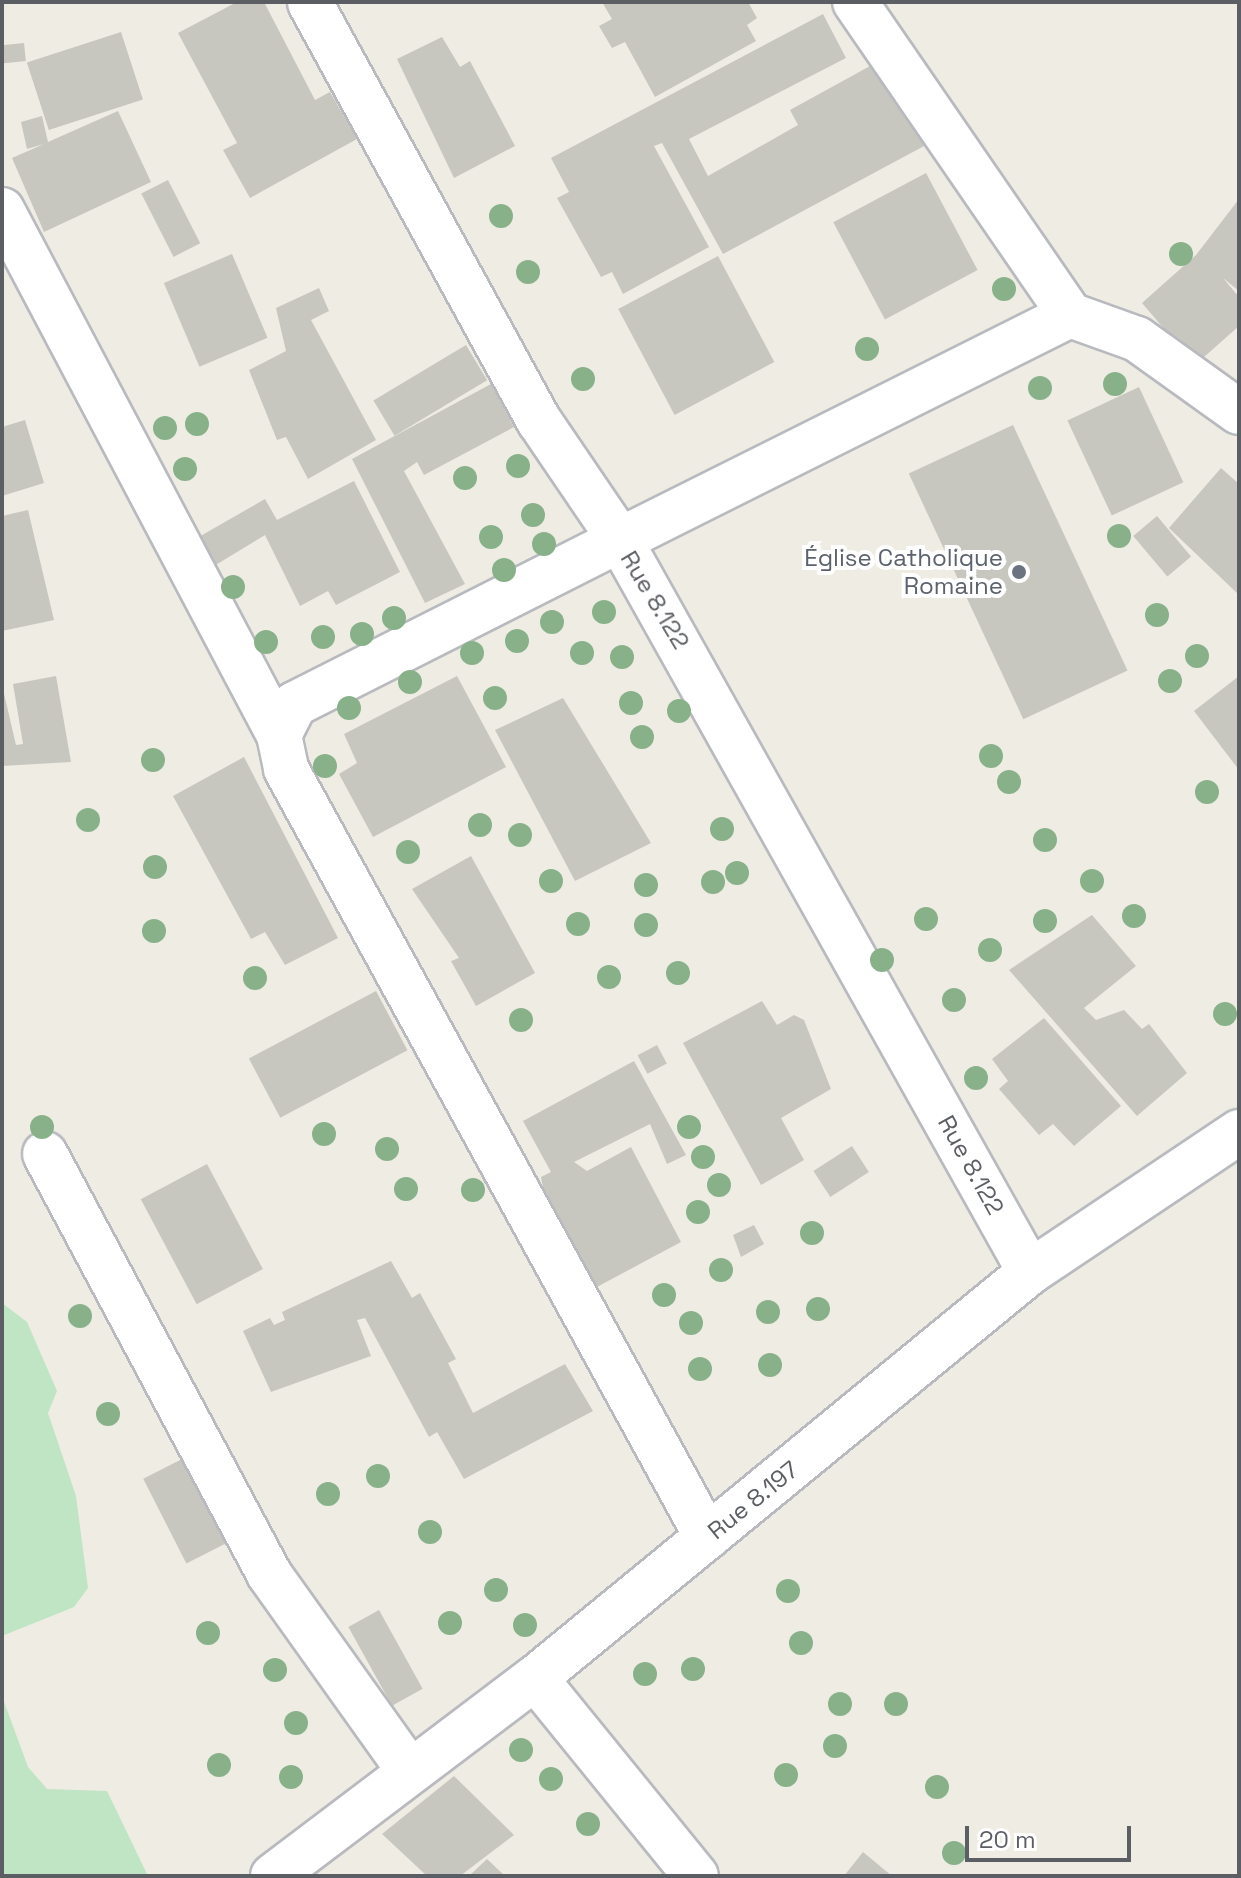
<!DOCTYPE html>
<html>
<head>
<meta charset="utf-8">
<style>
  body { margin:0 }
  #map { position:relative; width:1241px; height:1878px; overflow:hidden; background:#eeece3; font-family:"Space Grotesk",sans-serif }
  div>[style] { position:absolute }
  .green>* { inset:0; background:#bfe5c4 }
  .building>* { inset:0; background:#c8c7bf; transform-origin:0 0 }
  .roads { filter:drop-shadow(2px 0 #b8babf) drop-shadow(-2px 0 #b8babf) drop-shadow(0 2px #b8babf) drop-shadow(0 -2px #b8babf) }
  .street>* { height:44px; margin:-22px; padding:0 22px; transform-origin:22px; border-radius:22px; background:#fff }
  .trees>* { width:24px; height:24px; margin:-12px; border-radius:50%; background:#88b18a }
  .dots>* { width:22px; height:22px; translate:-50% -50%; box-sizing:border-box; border:4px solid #fff; border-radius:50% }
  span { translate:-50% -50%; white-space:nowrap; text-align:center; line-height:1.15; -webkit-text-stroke:8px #fff; paint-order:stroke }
  .worship-label { font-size:24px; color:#5b616d }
  .right { translate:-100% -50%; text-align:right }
  .street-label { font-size:24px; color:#5b5e63 }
  .frame { position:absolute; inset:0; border:4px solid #5b5e63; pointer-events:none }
  .scale { position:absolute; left:965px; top:1826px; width:166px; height:36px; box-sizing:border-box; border:4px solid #5b5e63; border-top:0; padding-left:10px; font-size:24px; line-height:28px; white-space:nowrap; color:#5b5e63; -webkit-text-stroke:6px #fff; paint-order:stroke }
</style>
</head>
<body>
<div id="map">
  <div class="green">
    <div style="clip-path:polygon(2px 1303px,27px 1322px,57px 1391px,48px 1413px,76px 1496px,88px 1588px,74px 1607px,2px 1636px)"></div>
    <div style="clip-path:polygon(2px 1696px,28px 1767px,47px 1789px,107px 1791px,148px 1876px,2px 1876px)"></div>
  </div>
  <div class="building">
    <div style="clip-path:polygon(237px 2px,264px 2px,315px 100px,330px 92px,357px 139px,250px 198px,223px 150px,237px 143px,178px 33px)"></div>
    <div style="clip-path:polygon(602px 2px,748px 2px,757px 18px,747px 25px,756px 41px,655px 97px,625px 42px,612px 48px,599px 26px,612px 19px)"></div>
    <div style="clip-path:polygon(823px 14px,846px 58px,689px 139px,708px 176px,798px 125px,790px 110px,881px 60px,926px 145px,723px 254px,662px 143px,654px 146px,709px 247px,623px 294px,612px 272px,601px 277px,557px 198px,569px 192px,551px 158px)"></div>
    <div style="left:121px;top:32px;width:71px;height:99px;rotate:72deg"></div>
    <div style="clip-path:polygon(442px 37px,460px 67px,470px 61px,515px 146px,454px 178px,397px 59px)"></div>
    <div style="left:24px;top:43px;width:18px;height:22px;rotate:84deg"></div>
    <div style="clip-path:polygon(118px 111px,151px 182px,44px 232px,12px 158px,44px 144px,27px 149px,21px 122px,42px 116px,48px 142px)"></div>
    <div style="left:926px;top:173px;width:110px;height:105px;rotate:62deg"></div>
    <div style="left:168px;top:180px;width:71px;height:30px;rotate:63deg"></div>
    <div style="clip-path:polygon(1239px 199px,1239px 291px,1223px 278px,1239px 297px,1239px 326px,1195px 365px,1142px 303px,1196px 255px)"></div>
    <div style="left:232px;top:254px;width:91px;height:74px;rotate:67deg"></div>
    <div style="left:718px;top:256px;width:120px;height:113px;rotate:62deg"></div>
    <div style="clip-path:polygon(319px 288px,329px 311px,311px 320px,376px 440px,308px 479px,286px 437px,277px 440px,249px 370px,286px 351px,276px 308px)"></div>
    <div style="left:466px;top:345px;width:41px;height:108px;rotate:59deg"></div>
    <div style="clip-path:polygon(491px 384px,514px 427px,424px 475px,417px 462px,404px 471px,465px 584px,425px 603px,352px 459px)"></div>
    <div style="left:1139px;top:387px;width:105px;height:79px;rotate:65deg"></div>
    <div style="clip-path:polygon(25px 420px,44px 483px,2px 496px,2px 427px)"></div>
    <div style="left:1013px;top:425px;width:271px;height:115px;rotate:65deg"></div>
    <div style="clip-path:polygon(1221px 468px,1239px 484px,1239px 595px,1169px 528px)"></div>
    <div style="clip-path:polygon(354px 481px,400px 572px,336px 605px,328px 591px,300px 606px,265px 535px,214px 566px,197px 538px,265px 499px,277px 520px)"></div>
    <div style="clip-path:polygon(28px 510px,54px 620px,2px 631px,2px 516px)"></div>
    <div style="left:1157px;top:516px;width:53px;height:31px;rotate:50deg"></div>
    <div style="clip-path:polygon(56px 676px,71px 762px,2px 766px,2px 685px,16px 745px,23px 744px,13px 684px)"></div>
    <div style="clip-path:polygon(457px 676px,506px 767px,373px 837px,339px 774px,357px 763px,344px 734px)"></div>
    <div style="clip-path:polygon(1239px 676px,1239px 770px,1194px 711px)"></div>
    <div style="clip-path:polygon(563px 698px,651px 843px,575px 881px,495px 730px)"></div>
    <div style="clip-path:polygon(244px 757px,338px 938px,285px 965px,265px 932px,251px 939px,173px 796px)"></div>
    <div style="clip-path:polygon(471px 856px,535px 973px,476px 1006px,451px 961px,459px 958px,412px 889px)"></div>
    <div style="clip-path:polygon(1092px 915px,1136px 966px,1084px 1008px,1096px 1020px,1124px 1010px,1142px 1029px,1149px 1024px,1187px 1073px,1137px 1116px,1009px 970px)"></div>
    <div style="left:376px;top:991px;width:67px;height:144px;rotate:62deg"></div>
    <div style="clip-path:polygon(762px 1001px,777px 1025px,794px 1015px,804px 1020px,831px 1089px,781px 1118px,804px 1160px,761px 1185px,683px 1043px)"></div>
    <div style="clip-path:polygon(1044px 1018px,1121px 1106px,1074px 1146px,1053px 1124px,1039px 1135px,999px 1089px,1008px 1081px,992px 1059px)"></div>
    <div style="left:657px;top:1045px;width:21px;height:22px;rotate:62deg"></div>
    <div style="clip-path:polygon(634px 1061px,686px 1155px,667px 1164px,650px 1124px,574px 1162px,587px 1171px,631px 1147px,681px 1242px,595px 1288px,544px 1194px,541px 1177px,551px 1172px,523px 1121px)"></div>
    <div style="left:852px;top:1146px;width:31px;height:46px;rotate:57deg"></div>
    <div style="left:207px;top:1164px;width:119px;height:75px;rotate:62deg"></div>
    <div style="clip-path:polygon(754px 1225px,764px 1244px,741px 1257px,733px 1235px)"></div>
    <div style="clip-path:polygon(391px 1261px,412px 1298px,420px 1293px,456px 1359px,448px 1363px,473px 1413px,565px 1364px,593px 1411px,464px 1479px,437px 1432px,429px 1437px,365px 1318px,357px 1320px,371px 1356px,271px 1392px,243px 1331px,270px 1318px,274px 1325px,285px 1320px,282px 1312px)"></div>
    <div style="left:186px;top:1457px;width:95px;height:48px;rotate:63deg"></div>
    <div style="left:379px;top:1610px;width:90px;height:35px;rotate:61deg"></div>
    <div style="clip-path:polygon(454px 1776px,514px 1835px,460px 1876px,427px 1876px,382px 1834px)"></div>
    <div style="clip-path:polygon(863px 1852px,892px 1876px,844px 1876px)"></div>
    <div style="clip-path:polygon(487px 1859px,505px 1876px,469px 1876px)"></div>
  </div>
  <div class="roads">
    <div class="street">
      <div style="left:855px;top:2px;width:380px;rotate:55.5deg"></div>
      <div style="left:2px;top:210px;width:594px;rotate:62.18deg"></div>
      <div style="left:279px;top:735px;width:35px;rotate:78deg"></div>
      <div style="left:286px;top:769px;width:876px;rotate:61.27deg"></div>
      <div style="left:279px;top:735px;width:35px;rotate:-63deg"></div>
      <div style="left:295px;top:704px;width:364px;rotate:-26.8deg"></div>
      <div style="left:620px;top:540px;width:144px;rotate:-124.2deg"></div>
      <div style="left:539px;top:421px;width:477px;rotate:-118.7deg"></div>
      <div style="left:45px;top:1154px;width:476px;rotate:61.9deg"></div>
      <div style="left:269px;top:1574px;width:241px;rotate:54.5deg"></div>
      <div style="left:1030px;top:1272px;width:839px;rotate:-119.25deg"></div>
      <div style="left:620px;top:540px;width:503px;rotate:-26.57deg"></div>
      <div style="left:1070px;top:315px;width:71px;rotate:19.7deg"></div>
      <div style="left:1137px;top:339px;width:125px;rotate:35.6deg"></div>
      <div style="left:535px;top:1678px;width:255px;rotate:50.9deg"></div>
      <div style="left:273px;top:1876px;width:328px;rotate:-37.1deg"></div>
      <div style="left:535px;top:1678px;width:640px;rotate:-39.36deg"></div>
      <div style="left:1030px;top:1272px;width:252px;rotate:-33.8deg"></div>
    </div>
  </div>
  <div class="trees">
    <div style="left:501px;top:216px"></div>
    <div style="left:1181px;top:254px"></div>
    <div style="left:528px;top:272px"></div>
    <div style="left:1004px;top:289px"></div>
    <div style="left:867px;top:349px"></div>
    <div style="left:583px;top:379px"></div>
    <div style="left:1115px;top:384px"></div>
    <div style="left:1040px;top:388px"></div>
    <div style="left:197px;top:424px"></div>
    <div style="left:165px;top:428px"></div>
    <div style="left:518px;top:466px"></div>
    <div style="left:185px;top:469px"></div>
    <div style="left:465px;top:478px"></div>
    <div style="left:533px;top:515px"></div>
    <div style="left:1119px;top:536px"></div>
    <div style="left:491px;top:537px"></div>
    <div style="left:544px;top:544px"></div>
    <div style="left:504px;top:570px"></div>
    <div style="left:233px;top:587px"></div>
    <div style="left:604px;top:612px"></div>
    <div style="left:1157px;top:615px"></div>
    <div style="left:394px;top:618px"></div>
    <div style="left:552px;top:622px"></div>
    <div style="left:362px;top:634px"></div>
    <div style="left:323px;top:637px"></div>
    <div style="left:517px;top:641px"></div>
    <div style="left:266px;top:642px"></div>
    <div style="left:472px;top:653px"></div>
    <div style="left:582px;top:653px"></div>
    <div style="left:1197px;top:656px"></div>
    <div style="left:622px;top:657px"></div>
    <div style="left:1170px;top:681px"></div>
    <div style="left:410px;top:682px"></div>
    <div style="left:495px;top:698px"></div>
    <div style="left:631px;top:703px"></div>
    <div style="left:349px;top:708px"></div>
    <div style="left:679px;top:711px"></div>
    <div style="left:642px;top:737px"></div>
    <div style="left:991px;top:756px"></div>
    <div style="left:153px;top:760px"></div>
    <div style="left:325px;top:766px"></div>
    <div style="left:1009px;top:782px"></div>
    <div style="left:1207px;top:792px"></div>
    <div style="left:88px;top:820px"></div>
    <div style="left:480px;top:825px"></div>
    <div style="left:722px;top:829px"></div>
    <div style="left:520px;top:835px"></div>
    <div style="left:1045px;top:840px"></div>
    <div style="left:408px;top:852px"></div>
    <div style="left:155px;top:867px"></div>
    <div style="left:737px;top:873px"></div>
    <div style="left:551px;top:881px"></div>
    <div style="left:1092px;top:881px"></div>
    <div style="left:713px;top:882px"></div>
    <div style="left:646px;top:885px"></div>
    <div style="left:1134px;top:916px"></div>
    <div style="left:926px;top:919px"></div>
    <div style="left:1045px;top:921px"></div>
    <div style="left:578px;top:924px"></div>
    <div style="left:646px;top:925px"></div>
    <div style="left:154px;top:931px"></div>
    <div style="left:990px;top:950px"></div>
    <div style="left:882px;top:960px"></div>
    <div style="left:678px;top:973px"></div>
    <div style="left:609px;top:977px"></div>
    <div style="left:255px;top:978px"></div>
    <div style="left:954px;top:1000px"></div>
    <div style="left:1225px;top:1014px"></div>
    <div style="left:521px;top:1020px"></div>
    <div style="left:976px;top:1078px"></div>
    <div style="left:42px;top:1127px"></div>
    <div style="left:689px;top:1127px"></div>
    <div style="left:324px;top:1134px"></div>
    <div style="left:387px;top:1149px"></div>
    <div style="left:703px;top:1157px"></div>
    <div style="left:719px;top:1185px"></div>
    <div style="left:406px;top:1189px"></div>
    <div style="left:473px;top:1190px"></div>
    <div style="left:698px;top:1212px"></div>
    <div style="left:812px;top:1233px"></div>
    <div style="left:721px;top:1270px"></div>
    <div style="left:664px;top:1295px"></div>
    <div style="left:818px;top:1309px"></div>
    <div style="left:768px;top:1312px"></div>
    <div style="left:80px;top:1316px"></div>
    <div style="left:691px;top:1323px"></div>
    <div style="left:770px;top:1365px"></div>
    <div style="left:700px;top:1369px"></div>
    <div style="left:108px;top:1414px"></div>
    <div style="left:378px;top:1476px"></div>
    <div style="left:328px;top:1494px"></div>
    <div style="left:430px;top:1532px"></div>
    <div style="left:496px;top:1590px"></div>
    <div style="left:788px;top:1591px"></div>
    <div style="left:450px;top:1623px"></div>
    <div style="left:525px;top:1625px"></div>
    <div style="left:208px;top:1633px"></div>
    <div style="left:801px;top:1643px"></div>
    <div style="left:693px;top:1669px"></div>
    <div style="left:275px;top:1670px"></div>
    <div style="left:645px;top:1674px"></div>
    <div style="left:840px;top:1704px"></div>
    <div style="left:896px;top:1704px"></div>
    <div style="left:296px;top:1723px"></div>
    <div style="left:835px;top:1746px"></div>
    <div style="left:521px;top:1750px"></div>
    <div style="left:219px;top:1765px"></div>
    <div style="left:786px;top:1775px"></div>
    <div style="left:291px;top:1777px"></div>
    <div style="left:551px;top:1779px"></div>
    <div style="left:937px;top:1787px"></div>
    <div style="left:588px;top:1824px"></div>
    <div style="left:954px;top:1853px"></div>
  </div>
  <div class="dots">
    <div style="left:1019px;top:572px;background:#6b7280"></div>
  </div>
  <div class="worship-label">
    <span class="right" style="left:1003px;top:572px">Église Catholique<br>Romaine</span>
  </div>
  <div class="street-label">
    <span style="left:655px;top:600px;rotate:59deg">Rue 8.122</span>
    <span style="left:971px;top:1165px;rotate:61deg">Rue 8.122</span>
    <span style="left:753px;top:1500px;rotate:-39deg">Rue 8.197</span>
  </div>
  <div class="frame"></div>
  <div class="scale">20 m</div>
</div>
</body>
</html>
